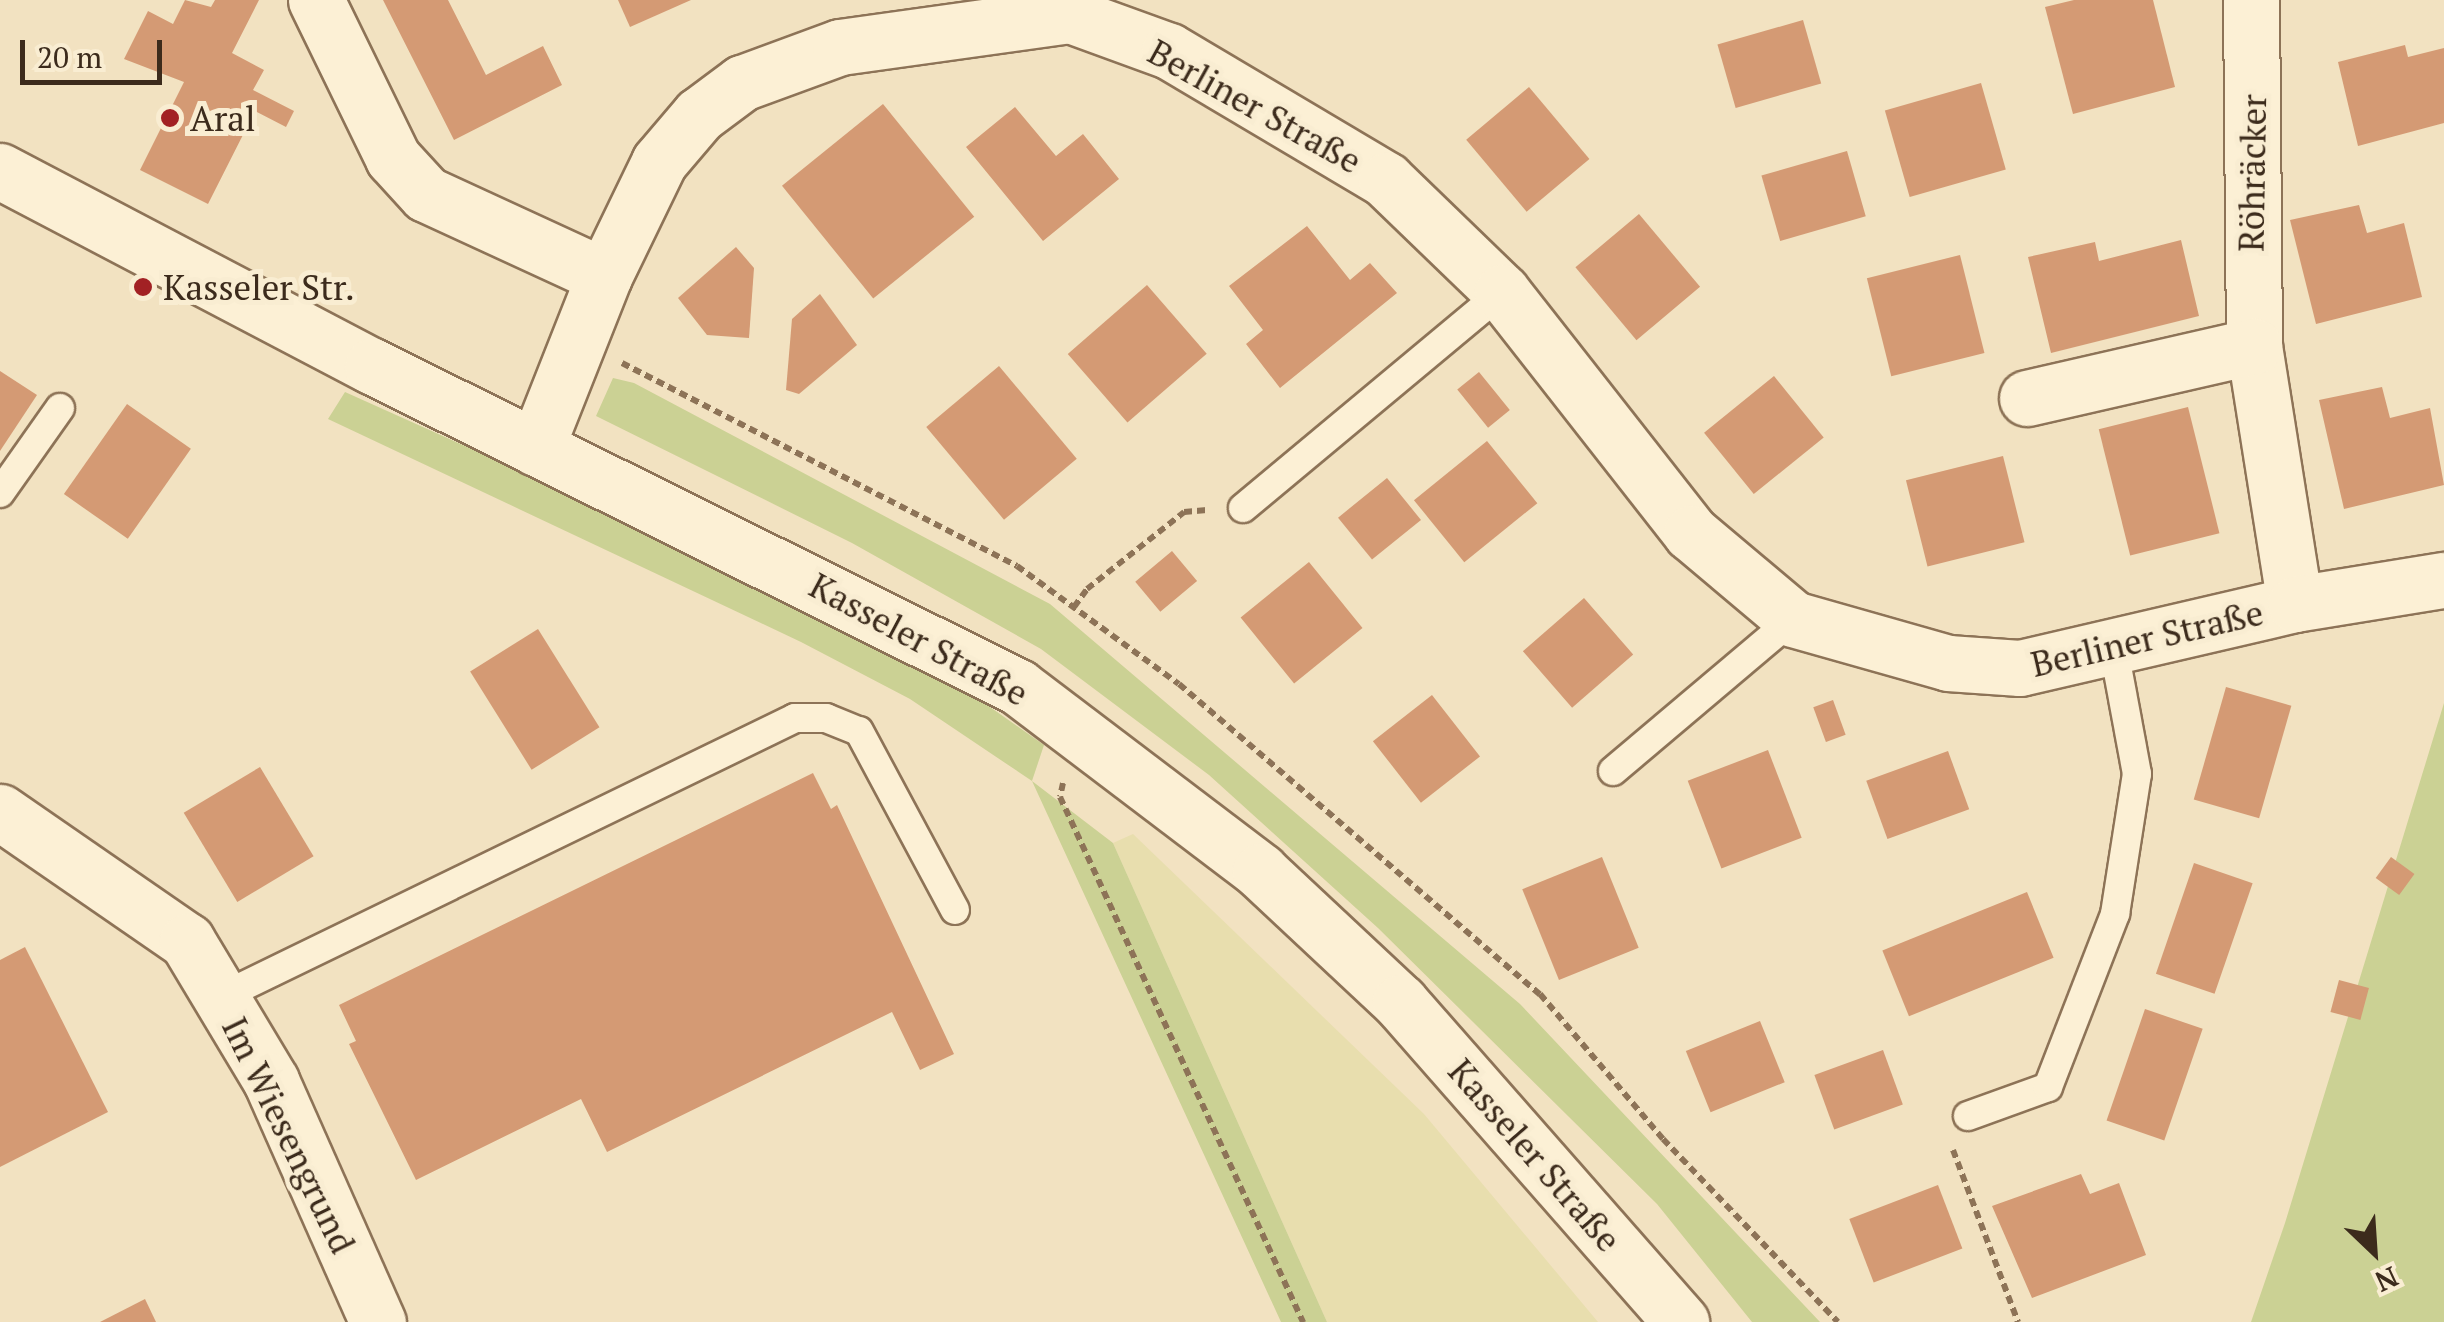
<!DOCTYPE html>
<html>
<head>
<meta charset="utf-8">
<style>
  body { margin:0 }
  #map { position:relative; width:2444px; height:1322px; overflow:hidden; background:#f2e2c1; font-family:"PT Serif",serif }
  div>[style] { position:absolute }
  .farmland>* { inset:0; background:#e8deae }
  .green>* { inset:0; background:#cbd194 }
  .building>* { inset:0; background:#d49a74; transform-origin:0 0 }
  .path>* { height:6px; margin-top:-3px; transform-origin:0; background:repeating-linear-gradient(90deg,#8d7357 0 8px,transparent 0 13px) }
  .roads { filter:drop-shadow(2px 0 #8d7357) drop-shadow(-2px 0 #8d7357) drop-shadow(0 2px #8d7357) drop-shadow(0 -2px #8d7357) }
  .lane>* { height:28px; margin:-14px; padding:0 14px; transform-origin:14px; border-radius:14px; background:#fcf0d5 }
  .street>* { height:55px; margin:-27.5px; padding:0 27.5px; transform-origin:27.5px; border-radius:27.5px; background:#fcf0d5 }
  .secondary>* { height:55px; margin:-27.5px; padding:0 27.5px; transform-origin:27.5px; border-radius:27.5px; background:#fcf0d5 }
  .dots>* { width:28px; height:28px; translate:-50% -50%; box-sizing:border-box; border:5px solid #f9edd2; border-radius:50% }
  span { translate:-50% -50%; white-space:nowrap; text-align:center; line-height:1.15; -webkit-text-stroke:10px #f9edd2; paint-order:stroke }
  .street-label { font-size:35px; color:#3c2b1c }
  .poi-label { font-size:35px; color:#3c2b1c }
  .left { translate:0 -50%; text-align:left }
  .north { position:absolute; left:2324px; top:1202px; width:100px; height:100px; -webkit-text-stroke:8px #f9edd2; paint-order:stroke; rotate:155deg; font-size:28px; font-weight:700; line-height:40px; text-align:center; color:#3c2b1c }
  .north::after { content:''; display:block; margin:auto; width:35px; height:45px; background:#3c2b1c; clip-path:polygon(50% 0,100% 100%,50% 72%,0 100%) }
  .scale { position:absolute; left:20px; top:40px; width:142px; height:45px; box-sizing:border-box; border:5px solid #3c2b1c; border-top:0; padding-left:12px; font-size:30px; line-height:35px; white-space:nowrap; color:#3c2b1c; -webkit-text-stroke:8px #f9edd2; paint-order:stroke }
</style>
</head>
<body>
<div id="map">
  <div class="farmland">
    <div style="clip-path:polygon(1133px 834px,1424px 1114px,1598px 1322px,1327px 1322px,1113px 843px)"></div>
  </div>
  <div class="green">
    <div style="clip-path:polygon(613px 378px,634px 383px,1050px 604px,1520px 1004px,1820px 1322px,1752px 1322px,1657px 1204px,1378px 928px,1209px 775px,1041px 649px,852px 543px,596px 416px)"></div>
    <div style="clip-path:polygon(345px 392px,583px 499px,963px 688px,1044px 745px,1032px 781px,1113px 843px,1327px 1322px,1281px 1322px,1032px 781px,910px 699px,801px 642px,328px 419px)"></div>
    <div style="clip-path:polygon(2444px 703px,2444px 1322px,2251px 1322px,2285px 1223px)"></div>
  </div>
  <div class="building">
    <div style="clip-path:polygon(185px 0,211px 7px,215px 0,259px 0,232px 53px,264px 70px,253px 90px,294px 111px,286px 127px,245px 106px,242px 112px,252px 117px,208px 204px,140px 170px,184px 82px,124px 59px,148px 11px,173px 24px)"></div>
    <div style="clip-path:polygon(383px 0,448px 0,486px 75px,543px 46px,562px 85px,454px 140px)"></div>
    <div style="clip-path:polygon(618px 0,691px 0,630px 27px)"></div>
    <div style="clip-path:polygon(2074px 0,2153px 0,2175px 87px,2073px 114px,2045px 7px)"></div>
    <div style="left:1803px;top:20px;width:66px;height:89px;rotate:74deg"></div>
    <div style="clip-path:polygon(2405px 45px,2408px 57px,2444px 48px,2444px 123px,2358px 146px,2338px 62px)"></div>
    <div style="left:1981px;top:83px;width:90px;height:100px;rotate:74deg"></div>
    <div style="left:1529px;top:87px;width:94px;height:82px;rotate:50deg"></div>
    <div style="left:883px;top:104px;width:145px;height:130px;rotate:51deg"></div>
    <div style="clip-path:polygon(1015px 107px,1056px 156px,1083px 134px,1119px 179px,1043px 241px,966px 147px)"></div>
    <div style="left:1847px;top:151px;width:68px;height:89px;rotate:74deg"></div>
    <div style="clip-path:polygon(2359px 205px,2367px 233px,2404px 223px,2422px 297px,2316px 324px,2290px 220px)"></div>
    <div style="left:1639px;top:214px;width:95px;height:83px;rotate:50deg"></div>
    <div style="clip-path:polygon(1307px 226px,1350px 280px,1370px 263px,1397px 293px,1280px 388px,1246px 344px,1263px 330px,1229px 286px)"></div>
    <div style="clip-path:polygon(2181px 240px,2199px 316px,2051px 353px,2028px 257px,2095px 242px,2099px 261px)"></div>
    <div style="clip-path:polygon(736px 247px,754px 268px,749px 338px,707px 335px,678px 298px)"></div>
    <div style="left:1960px;top:255px;width:101px;height:96px;rotate:76deg"></div>
    <div style="left:1147px;top:285px;width:91px;height:105px;rotate:49deg"></div>
    <div style="clip-path:polygon(820px 294px,857px 345px,799px 394px,786px 390px,792px 319px)"></div>
    <div style="left:999px;top:366px;width:121px;height:95px;rotate:50deg"></div>
    <div style="clip-path:polygon(0 371px,37px 395px,0 451px)"></div>
    <div style="left:1479px;top:372px;width:49px;height:28px;rotate:51deg"></div>
    <div style="left:1774px;top:376px;width:79px;height:90px;rotate:51deg"></div>
    <div style="clip-path:polygon(2382px 387px,2390px 418px,2430px 408px,2444px 485px,2344px 509px,2319px 400px)"></div>
    <div style="left:127px;top:404px;width:78px;height:110px;rotate:35deg"></div>
    <div style="left:2188px;top:407px;width:130px;height:92px;rotate:76deg"></div>
    <div style="left:1487px;top:441px;width:80px;height:94px;rotate:51deg"></div>
    <div style="left:2003px;top:456px;width:89px;height:100px;rotate:76deg"></div>
    <div style="left:1387px;top:478px;width:54px;height:63px;rotate:51deg"></div>
    <div style="left:1172px;top:551px;width:39px;height:48px;rotate:50deg"></div>
    <div style="left:1309px;top:562px;width:85px;height:88px;rotate:51deg"></div>
    <div style="left:1584px;top:598px;width:75px;height:81px;rotate:49deg"></div>
    <div style="left:538px;top:629px;width:116px;height:80px;rotate:58deg"></div>
    <div style="left:2226px;top:687px;width:68px;height:117px;rotate:16deg"></div>
    <div style="left:1432px;top:695px;width:78px;height:75px;rotate:52deg"></div>
    <div style="left:1833px;top:700px;width:37px;height:21px;rotate:70deg"></div>
    <div style="left:1768px;top:750px;width:94px;height:86px;rotate:69deg"></div>
    <div style="left:1948px;top:751px;width:62px;height:87px;rotate:70deg"></div>
    <div style="left:260px;top:767px;width:104px;height:89px;rotate:59deg"></div>
    <div style="clip-path:polygon(813px 773px,831px 809px,837px 805px,954px 1054px,920px 1070px,892px 1012px,607px 1152px,581px 1099px,416px 1180px,349px 1044px,356px 1041px,339px 1005px)"></div>
    <div style="left:1602px;top:857px;width:98px;height:86px;rotate:68deg"></div>
    <div style="left:2391px;top:857px;width:29px;height:26px;rotate:36deg"></div>
    <div style="left:2194px;top:863px;width:62px;height:117px;rotate:19deg"></div>
    <div style="left:2027px;top:892px;width:71px;height:156px;rotate:68deg"></div>
    <div style="clip-path:polygon(25px 947px,108px 1112px,0 1167px,0 960px)"></div>
    <div style="left:2339px;top:980px;width:31px;height:33px;rotate:15deg"></div>
    <div style="left:2145px;top:1009px;width:61px;height:118px;rotate:19deg"></div>
    <div style="left:1760px;top:1021px;width:66px;height:80px;rotate:68deg"></div>
    <div style="left:1883px;top:1050px;width:58px;height:73px;rotate:70deg"></div>
    <div style="clip-path:polygon(2081px 1174px,2090px 1194px,2119px 1183px,2146px 1255px,2032px 1298px,1992px 1206px)"></div>
    <div style="left:1938px;top:1185px;width:68px;height:95px;rotate:69deg"></div>
    <div style="clip-path:polygon(145px 1299px,156px 1322px,100px 1322px)"></div>
  </div>
  <div class="path">
    <div style="left:622px;top:363px;width:444px;rotate:27.2deg"></div>
    <div style="left:1017px;top:566px;width:200px;rotate:36.1deg"></div>
    <div style="left:1179px;top:684px;width:476px;rotate:40.7deg"></div>
    <div style="left:1540px;top:994px;width:190px;rotate:49.7deg"></div>
    <div style="left:1663px;top:1139px;width:253px;rotate:46.3deg"></div>
    <div style="left:1074px;top:607px;width:22px;rotate:-54deg"></div>
    <div style="left:1087px;top:589px;width:124px;rotate:-38.4deg"></div>
    <div style="left:1184px;top:512px;width:23px;rotate:-5deg"></div>
    <div style="left:1063px;top:783px;width:14px;rotate:102deg"></div>
    <div style="left:1060px;top:797px;width:579px;rotate:65.16deg"></div>
    <div style="left:1953px;top:1150px;width:184px;rotate:69.3deg"></div>
  </div>
  <div class="roads">
    <div class="lane">
      <div style="left:0;top:493px;width:104px;rotate:-54.8deg"></div>
      <div style="left:1243px;top:508px;width:337px;rotate:-39.8deg"></div>
      <div style="left:1613px;top:771px;width:236px;rotate:-40.2deg"></div>
      <div style="left:221px;top:997px;width:638px;rotate:-25.92deg"></div>
      <div style="left:795px;top:718px;width:31px"></div>
      <div style="left:826px;top:718px;width:35px;rotate:22deg"></div>
      <div style="left:859px;top:731px;width:203px;rotate:61.8deg"></div>
      <div style="left:1968px;top:1116px;width:85px;rotate:-19.9deg"></div>
      <div style="left:2048px;top:1087px;width:186px;rotate:-68.8deg"></div>
      <div style="left:2115px;top:914px;width:142px;rotate:-81.1deg"></div>
      <div style="left:2137px;top:774px;width:126px;rotate:-100.5deg"></div>
    </div>
    <div class="street">
      <div style="left:316px;top:0;width:176px;rotate:64deg"></div>
      <div style="left:393px;top:158px;width:49px;rotate:47.5deg"></div>
      <div style="left:426px;top:194px;width:196px;rotate:24.7deg"></div>
      <div style="left:2251px;top:0;width:346px;rotate:89.5deg"></div>
      <div style="left:2254px;top:346px;width:261px;rotate:81deg"></div>
      <div style="left:2027px;top:398px;width:233px;rotate:-12.9deg"></div>
      <div style="left:536px;top:448px;width:185px;rotate:-68.4deg"></div>
      <div style="left:604px;top:276px;width:127px;rotate:-64.2deg"></div>
      <div style="left:659px;top:162px;width:62px;rotate:-49.6deg"></div>
      <div style="left:699px;top:115px;width:54px;rotate:-36.7deg"></div>
      <div style="left:742px;top:83px;width:104px;rotate:-20.2deg"></div>
      <div style="left:840px;top:47px;width:232px;rotate:-7.9deg"></div>
      <div style="left:1070px;top:15px;width:105px;rotate:20deg"></div>
      <div style="left:1169px;top:51px;width:252px;rotate:30.7deg"></div>
      <div style="left:1386px;top:180px;width:161px;rotate:44deg"></div>
      <div style="left:1502px;top:292px;width:306px;rotate:51.9deg"></div>
      <div style="left:1691px;top:533px;width:133px;rotate:40.1deg"></div>
      <div style="left:1793px;top:619px;width:161px;rotate:15.8deg"></div>
      <div style="left:1948px;top:663px;width:72px;rotate:4deg"></div>
      <div style="left:2020px;top:668px;width:282px;rotate:-13.1deg"></div>
      <div style="left:2295px;top:604px;width:151px;rotate:-9.2deg"></div>
      <div style="left:0;top:812px;width:227px;rotate:34.6deg"></div>
      <div style="left:187px;top:941px;width:163px;rotate:59deg"></div>
      <div style="left:271px;top:1081px;width:264px;rotate:66.1deg"></div>
    </div>
    <div class="secondary">
      <div style="left:0;top:171px;width:420px;rotate:27.7deg"></div>
      <div style="left:372px;top:366px;width:721px;rotate:26.42deg"></div>
      <div style="left:1018px;top:687px;width:304px;rotate:37.2deg"></div>
      <div style="left:1260px;top:871px;width:192px;rotate:43.1deg"></div>
      <div style="left:1400px;top:1002px;width:426px;rotate:48.7deg"></div>
    </div>
  </div>
  <div class="dots">
    <div style="left:170px;top:118px;background:#a22124"></div>
    <div style="left:143px;top:287px;background:#a22124"></div>
  </div>
  <div class="street-label">
    <span style="left:1255px;top:106px;rotate:29deg">Berliner Straße</span>
    <span style="left:2252px;top:173px;rotate:-89deg">Röhräcker</span>
    <span style="left:2147px;top:638px;rotate:-13deg">Berliner Straße</span>
    <span style="left:919px;top:639px;rotate:28deg">Kasseler Straße</span>
    <span style="left:289px;top:1135px;rotate:64deg">Im Wiesengrund</span>
    <span style="left:1535px;top:1155px;rotate:49deg">Kasseler Straße</span>
  </div>
  <div class="poi-label">
    <span class="left" style="left:190px;top:118px">Aral</span>
    <span class="left" style="left:163px;top:287px">Kasseler Str.</span>
  </div>
  <div class="north">N</div>
  <div class="scale">20 m</div>
</div>
</body>
</html>
